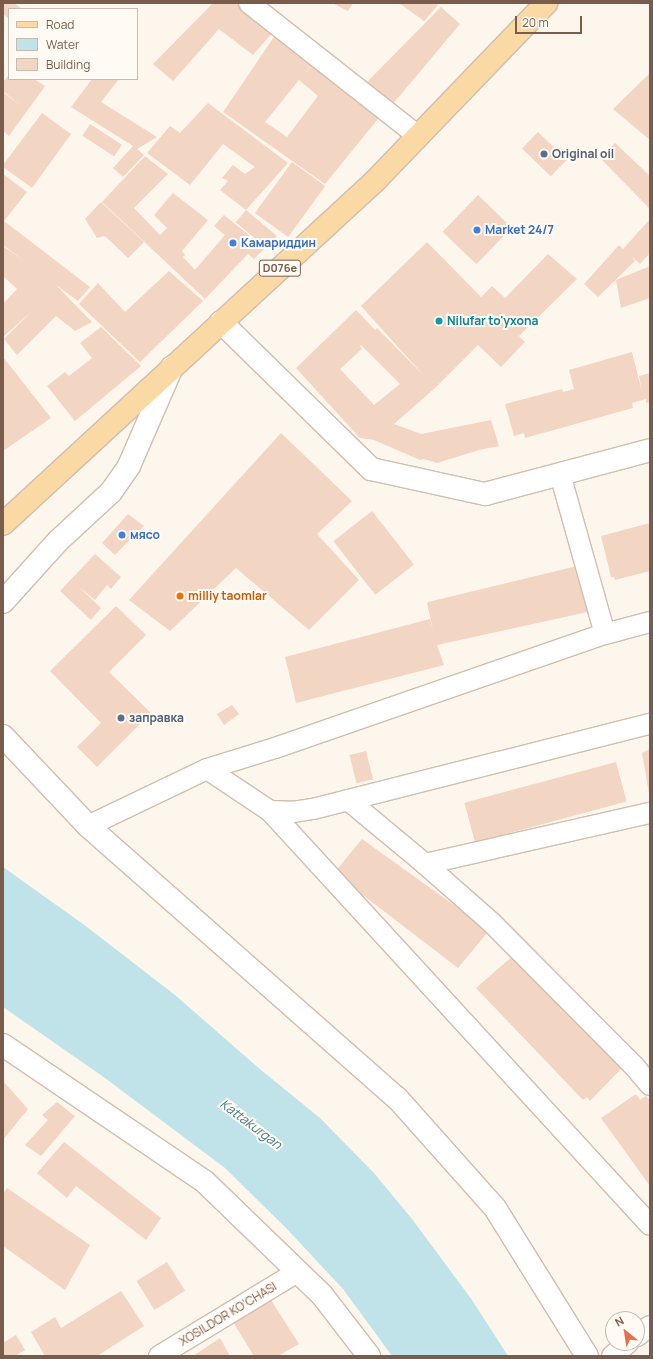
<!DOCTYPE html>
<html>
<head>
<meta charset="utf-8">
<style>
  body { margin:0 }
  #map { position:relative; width:653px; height:1359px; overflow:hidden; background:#fdf6ec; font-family:Manrope,sans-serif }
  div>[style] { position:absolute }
  .water>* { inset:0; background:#bfe3e8 }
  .building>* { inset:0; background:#f3d5c3; transform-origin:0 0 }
  .roads { filter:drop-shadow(1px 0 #d1beb0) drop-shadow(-1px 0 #d1beb0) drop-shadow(0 1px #d1beb0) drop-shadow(0 -1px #d1beb0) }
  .street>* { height:20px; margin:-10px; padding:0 10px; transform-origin:10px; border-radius:10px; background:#fff }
  .secondary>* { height:22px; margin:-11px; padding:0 11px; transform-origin:11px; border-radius:11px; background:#fff }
  .primary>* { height:22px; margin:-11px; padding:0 11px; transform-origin:11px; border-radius:11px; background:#fbd9a5 }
  .dots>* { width:11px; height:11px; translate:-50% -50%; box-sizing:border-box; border:2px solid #fffaf3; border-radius:50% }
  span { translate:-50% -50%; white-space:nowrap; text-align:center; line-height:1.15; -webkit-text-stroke:4px #fffaf3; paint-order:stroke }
  .shield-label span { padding:1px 3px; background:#fffaf3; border:1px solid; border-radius:3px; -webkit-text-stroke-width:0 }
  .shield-label { font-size:11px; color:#7a5c4d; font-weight:700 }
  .service-label { font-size:12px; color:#4e5e75; font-weight:700 }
  .left { translate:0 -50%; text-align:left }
  .shop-label { font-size:12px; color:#366cbe; font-weight:700 }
  .culture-label { font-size:12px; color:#0d838f; font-weight:700 }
  .food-label { font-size:12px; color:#c56008; font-weight:700 }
  .street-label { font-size:12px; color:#7a5c4d }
  .water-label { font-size:13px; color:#437c86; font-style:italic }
  .frame { position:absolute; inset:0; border:4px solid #7a5c4d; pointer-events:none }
  .legend { position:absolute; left:8px; top:8px; width:130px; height:72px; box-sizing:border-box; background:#fffaf3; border:1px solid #cabbb1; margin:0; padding:5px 7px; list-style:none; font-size:12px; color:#7a5c4d }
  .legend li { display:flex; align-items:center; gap:8px; height:20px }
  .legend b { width:20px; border:1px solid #cabbb1 }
  .north { position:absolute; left:605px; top:1311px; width:40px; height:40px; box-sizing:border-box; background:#fffaf3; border:1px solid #cabbb1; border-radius:50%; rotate:330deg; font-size:11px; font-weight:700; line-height:16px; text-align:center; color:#7a5c4d }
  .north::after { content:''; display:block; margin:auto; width:14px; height:18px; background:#e76f51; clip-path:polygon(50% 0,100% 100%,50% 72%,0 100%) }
  .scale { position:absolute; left:515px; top:16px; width:67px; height:18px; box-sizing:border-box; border:2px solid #7a5c4d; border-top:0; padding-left:5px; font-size:12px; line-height:14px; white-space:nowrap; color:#7a5c4d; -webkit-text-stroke:3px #fffaf3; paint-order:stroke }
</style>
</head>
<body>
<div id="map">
  <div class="water">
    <div style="clip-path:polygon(3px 867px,83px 924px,175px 995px,261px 1070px,320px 1118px,374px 1173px,412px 1219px,472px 1300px,508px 1356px,392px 1356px,343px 1289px,287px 1229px,225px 1168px,105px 1078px,3px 1007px)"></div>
  </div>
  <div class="building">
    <div style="clip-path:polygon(3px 3px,14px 3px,22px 9px,9px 9px,9px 19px,3px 14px)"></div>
    <div style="clip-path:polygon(213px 3px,239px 3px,275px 30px,253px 55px,219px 29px,173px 81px,153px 64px)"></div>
    <div style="clip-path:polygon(332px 3px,353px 3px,348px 11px)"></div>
    <div style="clip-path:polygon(399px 3px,435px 3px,438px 5px,424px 21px)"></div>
    <div style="clip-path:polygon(441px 7px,460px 24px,392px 105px,366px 83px)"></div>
    <div style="clip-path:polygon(evenodd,278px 31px,315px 60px,302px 76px,316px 60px,382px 114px,325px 184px,223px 112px,278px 31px,299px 80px,318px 96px,287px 137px,265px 122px,299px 80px)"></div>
    <div style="clip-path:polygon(650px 73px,650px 140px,613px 109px)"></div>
    <div style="clip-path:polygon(9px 75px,9px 79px,34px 79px,45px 86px,9px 136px,3px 131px,3px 92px,21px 106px,3px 91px,3px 82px)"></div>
    <div style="clip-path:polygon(92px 79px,119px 79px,101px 102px,157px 137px,137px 149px,144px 155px,123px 177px,113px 168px,133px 146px,71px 107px)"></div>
    <div style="clip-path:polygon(208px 103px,288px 163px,246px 210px,220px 190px,228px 181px,222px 178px,233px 165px,245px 174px,255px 167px,223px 144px,190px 185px,147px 153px,170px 126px,180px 133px)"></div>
    <div style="clip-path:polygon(42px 113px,71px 134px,32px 188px,3px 167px,3px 165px)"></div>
    <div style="left:90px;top:124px;width:38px;height:14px;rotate:33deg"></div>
    <div style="left:538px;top:132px;width:40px;height:23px;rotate:44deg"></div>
    <div style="clip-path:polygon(615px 143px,650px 176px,650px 209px,600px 158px)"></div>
    <div style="clip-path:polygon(145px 156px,168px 174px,134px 208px,160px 235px,167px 228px,154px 215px,173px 193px,208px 220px,182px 251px,185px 255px,183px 257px,195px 270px,225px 235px,214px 226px,224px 215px,265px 248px,254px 259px,248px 254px,205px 299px,102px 202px)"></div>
    <div style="left:292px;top:162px;width:41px;height:63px;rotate:36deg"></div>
    <div style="clip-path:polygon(3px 174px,27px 192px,4px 221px,90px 287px,78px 301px,56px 285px,92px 322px,75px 331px,56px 316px,17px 355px,4px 339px,31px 312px,3px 337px,3px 304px,17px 289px,3px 276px,3px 246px,24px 261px,3px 245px)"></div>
    <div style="left:478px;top:195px;width:47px;height:51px;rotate:44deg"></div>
    <div style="clip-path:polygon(101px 202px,144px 242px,128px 258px,105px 236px,97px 238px,85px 219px)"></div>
    <div style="left:246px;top:210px;width:40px;height:16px;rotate:40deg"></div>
    <div style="clip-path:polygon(650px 219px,650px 253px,640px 264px,631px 256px,635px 261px,598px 297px,584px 284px,619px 245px,623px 249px)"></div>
    <div style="clip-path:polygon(evenodd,427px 242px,481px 297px,492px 286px,505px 298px,548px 254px,577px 279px,519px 336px,525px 342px,501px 367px,478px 345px,435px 388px,394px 424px,421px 434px,491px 420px,499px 446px,479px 450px,437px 463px,424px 459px,420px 460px,374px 440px,360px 438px,296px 368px,356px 310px,375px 330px,377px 328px,426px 378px,361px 306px,427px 242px,361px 345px,400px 384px,374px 405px,340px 369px,362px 349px,360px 346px,361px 345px)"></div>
    <div style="clip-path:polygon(650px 266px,650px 298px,621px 308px,616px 280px)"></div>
    <div style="clip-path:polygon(169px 271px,203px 301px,140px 362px,79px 304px,98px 283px,125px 312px)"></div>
    <div style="clip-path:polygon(101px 327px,141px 366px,75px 421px,47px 386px,65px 372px,69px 376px,92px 358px,80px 343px)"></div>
    <div style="clip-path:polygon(632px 352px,642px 392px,639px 376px,650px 373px,650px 402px,646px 403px,646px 399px,632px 403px,633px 408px,525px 438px,524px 433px,514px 436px,505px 404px,562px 389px,563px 392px,574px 389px,569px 370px)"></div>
    <div style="clip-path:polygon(3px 357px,51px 418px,3px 451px)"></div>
    <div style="clip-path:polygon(281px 433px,352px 501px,317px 534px,359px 580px,309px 630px,236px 568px,170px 631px,129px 600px)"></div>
    <div style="left:372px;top:511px;width:68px;height:49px;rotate:52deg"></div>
    <div style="clip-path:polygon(128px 514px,144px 526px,115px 555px,102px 543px)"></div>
    <div style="clip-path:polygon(650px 523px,650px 571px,615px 580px,614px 577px,611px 577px,601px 536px)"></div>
    <div style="clip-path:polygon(95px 554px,121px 577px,111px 589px,107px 585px,95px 600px,78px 586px,101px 608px,91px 620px,60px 591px)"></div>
    <div style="clip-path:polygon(577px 566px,592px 611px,437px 645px,444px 665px,296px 703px,285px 657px,430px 619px,433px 630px,427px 603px,428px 602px)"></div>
    <div style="clip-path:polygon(116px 606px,146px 635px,109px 672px,151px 713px,97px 767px,77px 747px,101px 723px,50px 671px)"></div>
    <div style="clip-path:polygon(232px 705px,239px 714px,224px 725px,217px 714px)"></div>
    <div style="clip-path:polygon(650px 749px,650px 793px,649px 793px,642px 753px)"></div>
    <div style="left:366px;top:751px;width:29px;height:17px;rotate:76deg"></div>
    <div style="left:616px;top:762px;width:41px;height:157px;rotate:75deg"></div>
    <div style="clip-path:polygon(362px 839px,486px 928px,484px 930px,487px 933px,458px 968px,334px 873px)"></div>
    <div style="clip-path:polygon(515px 954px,622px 1068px,590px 1101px,587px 1097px,583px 1100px,476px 988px)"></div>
    <div style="clip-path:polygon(3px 1081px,28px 1109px,3px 1140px)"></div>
    <div style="clip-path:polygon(636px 1094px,640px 1100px,646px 1096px,650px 1101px,650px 1186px,601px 1118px)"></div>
    <div style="clip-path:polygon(57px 1102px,75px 1116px,41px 1156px,25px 1145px,48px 1120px,42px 1115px)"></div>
    <div style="clip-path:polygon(64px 1142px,161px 1218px,146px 1240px,76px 1186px,67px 1198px,37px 1173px)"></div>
    <div style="clip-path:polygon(7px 1188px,90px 1245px,65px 1290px,3px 1246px,3px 1194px)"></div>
    <div style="left:167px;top:1262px;width:34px;height:36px;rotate:58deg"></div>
    <div style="clip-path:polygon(121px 1291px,144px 1326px,97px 1356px,45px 1356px,31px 1332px,55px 1317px,61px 1328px)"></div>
    <div style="clip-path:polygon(271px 1300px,299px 1344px,278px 1356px,254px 1356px,233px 1322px)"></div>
    <div style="clip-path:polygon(16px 1335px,25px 1350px,15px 1356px,3px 1356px,3px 1343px)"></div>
    <div style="clip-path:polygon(220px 1338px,230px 1356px,193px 1356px)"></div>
  </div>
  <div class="roads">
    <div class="street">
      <div style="left:249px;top:3px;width:215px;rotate:38.2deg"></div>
      <div style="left:560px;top:474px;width:166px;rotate:74.3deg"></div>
      <div style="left:207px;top:769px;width:76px;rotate:33.7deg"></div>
      <div style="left:270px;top:811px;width:23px;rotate:2deg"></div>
      <div style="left:293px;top:812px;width:20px;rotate:-9deg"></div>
      <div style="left:313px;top:809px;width:348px;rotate:-14.2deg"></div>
      <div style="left:348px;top:800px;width:100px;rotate:39.7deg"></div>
      <div style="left:425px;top:864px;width:89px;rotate:41.4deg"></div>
      <div style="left:492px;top:923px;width:202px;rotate:45.2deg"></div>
      <div style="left:634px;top:1066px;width:25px;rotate:50deg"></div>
      <div style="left:270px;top:811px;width:562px;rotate:47.45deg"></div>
      <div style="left:88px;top:826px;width:132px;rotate:-25.6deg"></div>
      <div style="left:207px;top:769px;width:71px;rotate:-17.2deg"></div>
      <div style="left:275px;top:748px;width:349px;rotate:-19.1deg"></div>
      <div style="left:605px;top:634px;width:47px;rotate:-14.9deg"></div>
      <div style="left:425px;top:864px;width:231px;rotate:-12.8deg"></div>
      <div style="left:637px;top:1336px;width:16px;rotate:-38deg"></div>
      <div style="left:159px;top:1356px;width:162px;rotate:-31.3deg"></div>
      <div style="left:612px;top:1356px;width:21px;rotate:-39deg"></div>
    </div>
    <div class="secondary">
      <div style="left:221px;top:322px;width:210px;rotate:44.4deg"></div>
      <div style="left:371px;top:469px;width:117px;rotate:12.4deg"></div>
      <div style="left:485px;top:494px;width:171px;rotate:-14.9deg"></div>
      <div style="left:3px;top:602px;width:82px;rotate:-48deg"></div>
      <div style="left:58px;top:541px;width:72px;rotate:-42.8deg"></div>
      <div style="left:111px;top:492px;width:32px;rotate:-55deg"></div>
      <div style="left:129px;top:466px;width:108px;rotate:-66.5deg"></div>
      <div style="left:3px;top:736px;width:124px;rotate:46.6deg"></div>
      <div style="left:88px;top:826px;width:412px;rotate:41.4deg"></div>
      <div style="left:397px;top:1098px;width:147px;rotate:48.3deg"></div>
      <div style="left:495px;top:1208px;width:174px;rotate:58.1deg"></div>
      <div style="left:3px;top:1045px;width:244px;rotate:34.1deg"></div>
      <div style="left:205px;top:1182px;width:163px;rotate:44deg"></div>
      <div style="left:322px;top:1295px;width:77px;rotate:52.4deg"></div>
    </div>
    <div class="primary">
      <div style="left:3px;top:524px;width:506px;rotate:-42.68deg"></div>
      <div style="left:375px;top:181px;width:247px;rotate:-46.1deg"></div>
    </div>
  </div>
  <div class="dots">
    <div style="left:544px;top:154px;background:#5c6f8a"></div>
    <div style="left:477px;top:230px;background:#3f7fe0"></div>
    <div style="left:233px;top:243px;background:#3f7fe0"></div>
    <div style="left:439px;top:321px;background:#0f9aa8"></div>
    <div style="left:122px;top:535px;background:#3f7fe0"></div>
    <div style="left:180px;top:596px;background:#e8710a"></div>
    <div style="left:121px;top:718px;background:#5c6f8a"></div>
  </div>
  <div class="shield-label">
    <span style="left:280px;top:268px">D076e</span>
  </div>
  <div class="service-label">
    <span class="left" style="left:552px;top:154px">Original oil</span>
    <span class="left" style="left:129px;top:718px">заправка</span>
  </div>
  <div class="shop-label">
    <span class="left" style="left:485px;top:230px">Market 24/7</span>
    <span class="left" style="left:241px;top:243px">Камариддин</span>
    <span class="left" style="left:130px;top:535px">мясо</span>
  </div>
  <div class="culture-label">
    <span class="left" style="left:447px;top:321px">Nilufar to'yxona</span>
  </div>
  <div class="food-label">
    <span class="left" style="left:188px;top:596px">milliy taomlar</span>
  </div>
  <div class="street-label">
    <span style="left:228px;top:1314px;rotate:-31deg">XOSILDOR KO’CHASI</span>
  </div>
  <div class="water-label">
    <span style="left:251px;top:1124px;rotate:37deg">Kattakurgan</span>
  </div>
  <div class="frame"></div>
  <ul class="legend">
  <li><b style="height:5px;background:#fbd9a5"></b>Road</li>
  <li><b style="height:11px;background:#bfe3e8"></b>Water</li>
  <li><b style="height:11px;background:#f3d5c3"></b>Building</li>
  </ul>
  <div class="north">N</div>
  <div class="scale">20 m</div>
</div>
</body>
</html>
